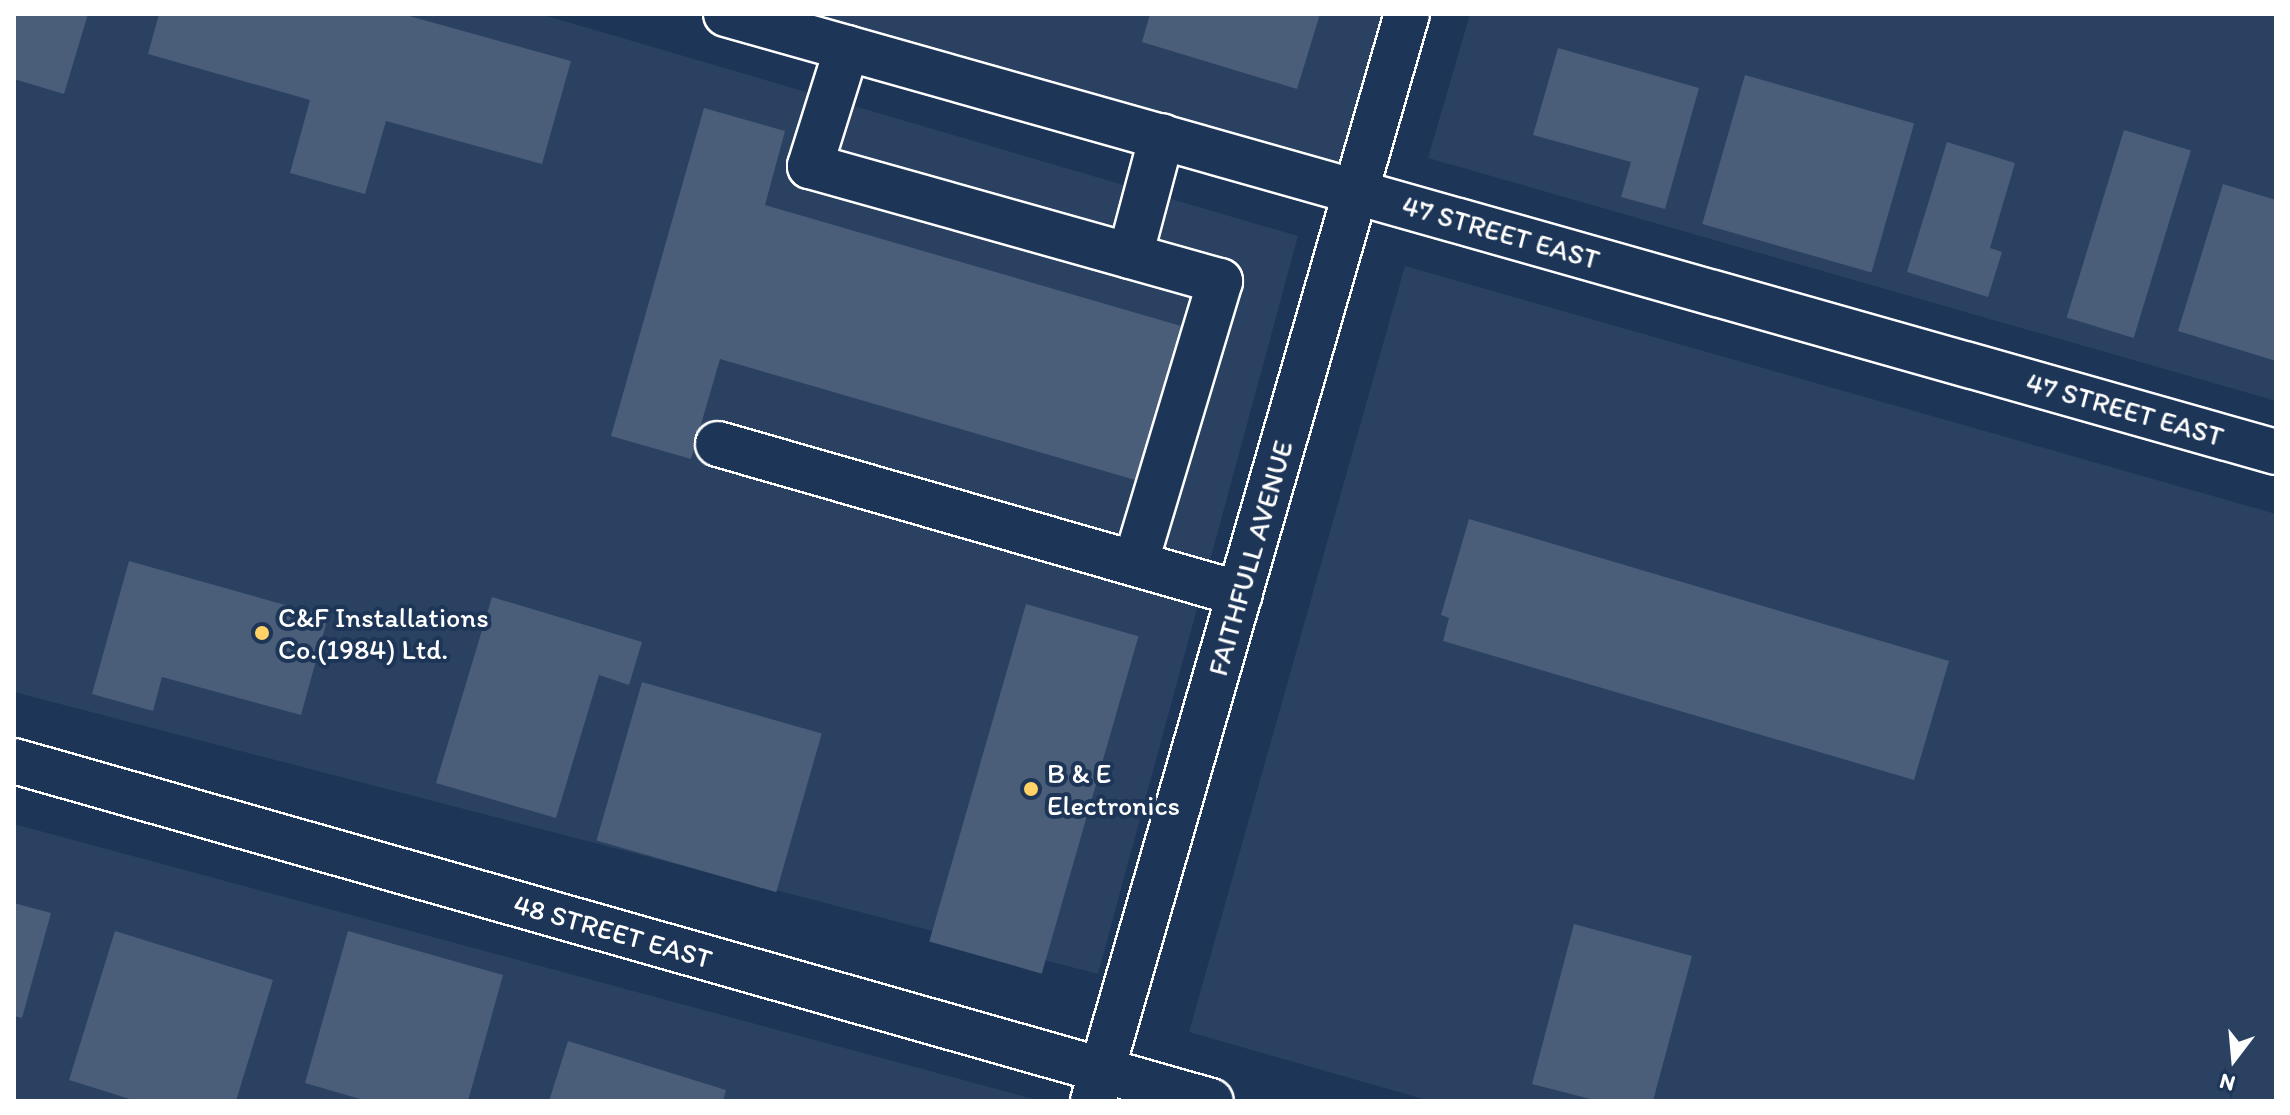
<!DOCTYPE html>
<html>
<head>
<meta charset="utf-8">
<style>
  body { margin:0 }
  #map { position:relative; width:2290px; height:1115px; overflow:hidden; background:#1d3557; font-family:Itim,sans-serif }
  div>[style] { position:absolute }
  .built>* { inset:0; background:#2a4161 }
  .building>* { inset:0; background:#4a5d79; transform-origin:0 0 }
  .roads { filter:drop-shadow(2px 0 #fff) drop-shadow(-2px 0 #fff) drop-shadow(0 2px #fff) drop-shadow(0 -2px #fff) }
  .minor>* { height:44px; margin:-22px; padding:0 22px; transform-origin:22px; border-radius:22px; background:#1d3557 }
  .dots>* { width:22px; height:22px; translate:-50% -50%; box-sizing:border-box; border:4px solid #1d3557; border-radius:50% }
  span { translate:-50% -50%; white-space:nowrap; text-align:center; line-height:1.15; -webkit-text-stroke:8px #1d3557; paint-order:stroke }
  .street-label { font-size:28px; color:#fff }
  .poi-label { font-size:28px; color:#fff }
  .left { translate:0 -50%; text-align:left }
  .frame { position:absolute; inset:0; border:16px solid #fff; pointer-events:none }
  .north { position:absolute; left:2194px; top:1019px; width:80px; height:80px; -webkit-text-stroke:6px #1d3557; paint-order:stroke; rotate:196deg; font-size:22px; font-weight:700; line-height:32px; text-align:center; color:#fff }
  .north::after { content:''; display:block; margin:auto; width:28px; height:36px; background:#fff; clip-path:polygon(50% 0,100% 100%,50% 72%,0 100%) }
</style>
</head>
<body>
<div id="map">
  <div class="built">
    <div style="clip-path:polygon(14px 14px,540px 14px,1298px 236px,1098px 974px,14px 692px)"></div>
    <div style="clip-path:polygon(726px 14px,1407px 14px,1356px 190px)"></div>
    <div style="clip-path:polygon(1470px 14px,2276px 14px,2276px 401px,1428px 158px)"></div>
    <div style="clip-path:polygon(1405px 266px,2276px 514px,2276px 1101px,1430px 1101px,1189px 1032px)"></div>
    <div style="clip-path:polygon(14px 824px,1041px 1101px,14px 1101px)"></div>
  </div>
  <div class="building">
    <div style="clip-path:polygon(14px 14px,88px 14px,64px 94px,14px 79px)"></div>
    <div style="clip-path:polygon(159px 14px,402px 14px,571px 61px,542px 164px,386px 121px,365px 194px,290px 173px,310px 100px,148px 54px)"></div>
    <div style="clip-path:polygon(1150px 14px,1320px 14px,1297px 89px,1142px 42px)"></div>
    <div style="clip-path:polygon(1558px 48px,1699px 88px,1665px 209px,1621px 197px,1631px 162px,1533px 135px)"></div>
    <div style="left:1745px;top:75px;width:176px;height:155px;rotate:16deg"></div>
    <div style="clip-path:polygon(704px 108px,785px 131px,765px 205px,1188px 328px,1142px 482px,720px 359px,691px 459px,611px 436px)"></div>
    <div style="left:2124px;top:130px;width:70px;height:196px;rotate:17deg"></div>
    <div style="clip-path:polygon(1947px 142px,2015px 163px,1990px 248px,2002px 252px,1988px 297px,1907px 272px)"></div>
    <div style="clip-path:polygon(2223px 184px,2276px 200px,2276px 361px,2178px 331px)"></div>
    <div style="clip-path:polygon(1469px 519px,1949px 661px,1914px 780px,1443px 641px,1449px 618px,1441px 615px)"></div>
    <div style="clip-path:polygon(129px 561px,328px 617px,301px 715px,162px 677px,153px 711px,92px 694px)"></div>
    <div style="clip-path:polygon(492px 597px,642px 642px,629px 685px,599px 675px,556px 818px,436px 783px)"></div>
    <div style="left:1026px;top:604px;width:117px;height:351px;rotate:16deg"></div>
    <div style="left:642px;top:682px;width:187px;height:165px;rotate:16deg"></div>
    <div style="clip-path:polygon(14px 903px,51px 913px,22px 1018px,14px 1016px)"></div>
    <div style="clip-path:polygon(1574px 924px,1692px 956px,1653px 1101px,1598px 1101px,1532px 1084px)"></div>
    <div style="clip-path:polygon(115px 931px,273px 980px,236px 1101px,136px 1101px,69px 1080px)"></div>
    <div style="clip-path:polygon(348px 931px,503px 975px,468px 1101px,367px 1101px,305px 1083px)"></div>
    <div style="clip-path:polygon(568px 1041px,726px 1090px,723px 1101px,549px 1101px)"></div>
  </div>
  <div class="roads">
    <div class="minor">
      <div style="left:726px;top:14px;width:1611px;rotate:15.78deg"></div>
      <div style="left:847px;top:48px;width:124px;rotate:107.4deg"></div>
      <div style="left:810px;top:166px;width:426px;rotate:15.7deg"></div>
      <div style="left:1220px;top:281px;width:295px;rotate:106.7deg"></div>
      <div style="left:1130px;top:256px;width:124px;rotate:-75.1deg"></div>
      <div style="left:718px;top:444px;width:543px;rotate:16.03deg"></div>
      <div style="left:14px;top:761px;width:1244px;rotate:15.86deg"></div>
      <div style="left:1093px;top:1101px;width:1131px;rotate:-73.89deg"></div>
    </div>
  </div>
  <div class="dots">
    <div style="left:262px;top:633px;background:#ffd166"></div>
    <div style="left:1031px;top:789px;background:#ffd166"></div>
  </div>
  <div class="street-label">
    <span style="left:1501px;top:232px;rotate:16deg">47 STREET EAST</span>
    <span style="left:2125px;top:409px;rotate:16deg">47 STREET EAST</span>
    <span style="left:1250px;top:558px;rotate:-74deg">FAITHFULL AVENUE</span>
    <span style="left:613px;top:931px;rotate:16deg">48 STREET EAST</span>
  </div>
  <div class="poi-label">
    <span class="left" style="left:278px;top:633px">C&amp;F Installations<br>Co.(1984) Ltd.</span>
    <span class="left" style="left:1047px;top:789px">B &amp; E<br>Electronics</span>
  </div>
  <div class="frame"></div>
  <div class="north">N</div>
</div>
</body>
</html>
